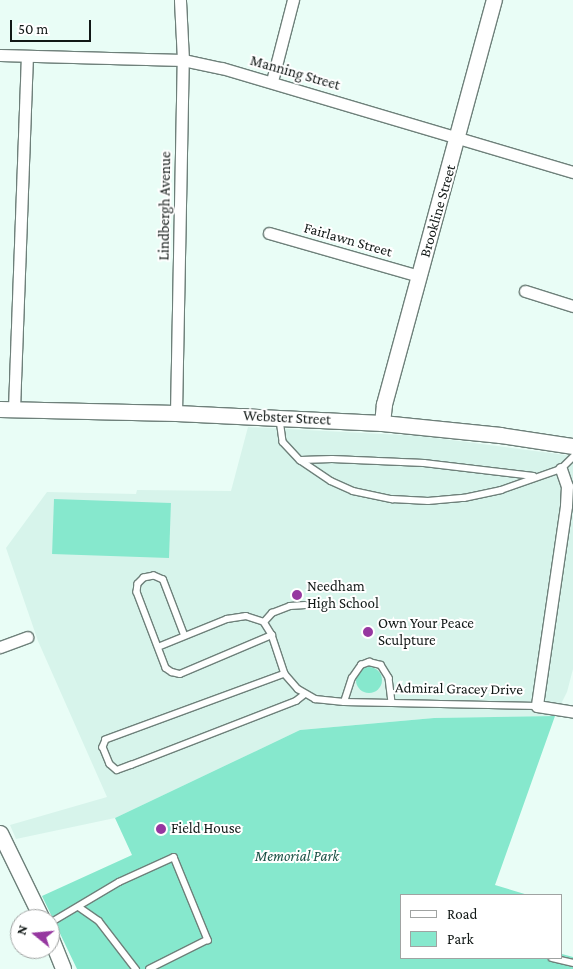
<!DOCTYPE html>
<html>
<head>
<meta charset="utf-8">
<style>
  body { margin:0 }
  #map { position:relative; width:573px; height:969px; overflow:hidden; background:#e9fdf6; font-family:"Crimson Pro",serif }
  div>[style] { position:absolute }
  .built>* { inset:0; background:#d7f4eb }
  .green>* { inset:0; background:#86e8cd; transform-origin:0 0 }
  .round { border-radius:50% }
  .roads { filter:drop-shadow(1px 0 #6e807a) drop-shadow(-1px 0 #6e807a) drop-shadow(0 1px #6e807a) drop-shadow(0 -1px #6e807a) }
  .service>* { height:5.5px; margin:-2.75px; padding:0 2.75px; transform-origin:2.75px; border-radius:2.75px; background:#fff }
  .minor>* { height:11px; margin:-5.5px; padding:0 5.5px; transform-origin:5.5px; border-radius:5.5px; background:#fff }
  .tertiary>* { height:15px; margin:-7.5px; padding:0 7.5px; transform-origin:7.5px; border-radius:7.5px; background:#fff }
  .dots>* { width:14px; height:14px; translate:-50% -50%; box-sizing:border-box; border:2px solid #fff; border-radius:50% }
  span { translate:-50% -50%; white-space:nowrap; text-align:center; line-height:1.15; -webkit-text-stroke:4px #fff; paint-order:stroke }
  .street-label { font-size:15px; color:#111816 }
  .poi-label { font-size:15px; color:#111816 }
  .left { translate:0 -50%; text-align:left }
  .park-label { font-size:15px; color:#185043; font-style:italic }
  .legend { position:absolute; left:400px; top:894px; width:162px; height:65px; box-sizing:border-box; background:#fff; border:1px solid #a0a3a2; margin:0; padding:6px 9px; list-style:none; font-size:15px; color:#111816 }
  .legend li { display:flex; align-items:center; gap:10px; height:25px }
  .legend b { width:25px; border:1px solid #a0a3a2 }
  .north { position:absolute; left:10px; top:909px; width:50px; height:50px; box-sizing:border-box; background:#fff; border:1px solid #a0a3a2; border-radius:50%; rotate:287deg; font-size:14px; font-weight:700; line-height:20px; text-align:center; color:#111816 }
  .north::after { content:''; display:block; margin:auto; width:18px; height:22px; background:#9637a0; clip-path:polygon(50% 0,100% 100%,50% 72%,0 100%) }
  .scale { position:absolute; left:10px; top:20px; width:81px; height:22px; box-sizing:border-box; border:2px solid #111816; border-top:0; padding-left:6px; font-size:15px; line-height:18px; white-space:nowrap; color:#111816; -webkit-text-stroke:4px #fff; paint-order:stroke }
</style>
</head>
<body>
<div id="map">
  <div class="built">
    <div style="clip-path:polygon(248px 427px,421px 436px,573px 456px,573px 669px,567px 692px,555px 716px,434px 718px,300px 730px,115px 818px,16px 839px,10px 825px,107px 797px,38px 641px,6px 548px,47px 492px,136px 494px,137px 490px,231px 491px)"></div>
  </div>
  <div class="green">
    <div style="left:54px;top:499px;width:117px;height:55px;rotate:2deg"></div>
    <div class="round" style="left:356px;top:667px;width:26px;height:26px"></div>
    <div style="clip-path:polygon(555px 716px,495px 885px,528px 895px,402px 895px,402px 958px,562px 958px,562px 954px,573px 957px,573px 969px,77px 969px,42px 896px,132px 855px,115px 818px,300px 730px,434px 718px)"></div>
  </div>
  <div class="roads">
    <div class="service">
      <div style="left:280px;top:420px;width:22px;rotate:82deg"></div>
      <div style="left:283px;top:442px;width:25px;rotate:47deg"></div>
      <div style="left:300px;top:460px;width:37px;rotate:34deg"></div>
      <div style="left:331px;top:481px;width:24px;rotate:24deg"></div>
      <div style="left:353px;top:491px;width:40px;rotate:12deg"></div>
      <div style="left:392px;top:499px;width:36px;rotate:3deg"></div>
      <div style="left:428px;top:501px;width:36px;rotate:-5deg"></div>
      <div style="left:464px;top:498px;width:38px;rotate:-12deg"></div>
      <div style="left:501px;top:490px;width:64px;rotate:-19.3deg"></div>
      <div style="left:561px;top:469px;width:17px;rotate:-45deg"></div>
      <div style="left:301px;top:460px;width:31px;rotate:-2deg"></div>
      <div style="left:332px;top:459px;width:92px;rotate:2.5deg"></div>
      <div style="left:424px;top:463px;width:110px;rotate:6.8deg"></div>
      <div style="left:264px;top:622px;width:12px;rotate:-48deg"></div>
      <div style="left:272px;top:613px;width:19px;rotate:-21deg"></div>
      <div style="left:290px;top:606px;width:15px;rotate:-4deg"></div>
      <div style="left:184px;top:635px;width:59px;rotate:-110.9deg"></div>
      <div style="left:163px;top:580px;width:10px;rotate:-156deg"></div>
      <div style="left:154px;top:576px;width:10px;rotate:169deg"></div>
      <div style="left:144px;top:578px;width:8px;rotate:135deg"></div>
      <div style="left:138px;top:584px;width:8px;rotate:97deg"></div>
      <div style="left:137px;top:592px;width:81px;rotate:69.1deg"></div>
      <div style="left:166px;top:668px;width:7px;rotate:34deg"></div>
      <div style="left:172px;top:672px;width:8px;rotate:14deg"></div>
      <div style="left:180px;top:674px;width:100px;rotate:-23deg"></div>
      <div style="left:158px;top:647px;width:74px;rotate:-22.1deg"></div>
      <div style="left:227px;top:619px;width:19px;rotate:-9deg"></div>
      <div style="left:246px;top:616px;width:19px;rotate:18deg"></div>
      <div style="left:264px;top:622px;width:15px;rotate:58deg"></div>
      <div style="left:272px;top:635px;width:41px;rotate:71.6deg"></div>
      <div style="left:285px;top:674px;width:20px;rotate:49deg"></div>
      <div style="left:298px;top:689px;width:20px;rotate:30deg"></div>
      <div style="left:315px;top:699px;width:29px;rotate:6deg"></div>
      <div style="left:344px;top:702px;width:193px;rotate:1.2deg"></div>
      <div style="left:285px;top:674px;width:191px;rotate:159.8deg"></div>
      <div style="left:106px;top:740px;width:8px;rotate:113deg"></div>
      <div style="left:103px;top:747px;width:18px;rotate:68deg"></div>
      <div style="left:110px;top:764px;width:9px;rotate:41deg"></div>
      <div style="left:117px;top:770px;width:15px;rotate:-20deg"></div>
      <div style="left:131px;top:765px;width:177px;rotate:-21.2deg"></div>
      <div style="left:296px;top:701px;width:11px;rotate:-38deg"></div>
      <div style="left:344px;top:702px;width:25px;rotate:-72deg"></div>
      <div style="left:352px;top:678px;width:16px;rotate:-55deg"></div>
      <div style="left:361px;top:665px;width:9px;rotate:-21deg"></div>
      <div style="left:369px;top:662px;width:12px;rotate:14deg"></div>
      <div style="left:381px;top:665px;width:15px;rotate:58deg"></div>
      <div style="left:389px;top:678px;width:25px;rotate:83deg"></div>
      <div style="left:79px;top:907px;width:24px;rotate:35deg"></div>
      <div style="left:99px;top:921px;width:61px;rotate:52.4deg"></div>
      <div style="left:50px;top:923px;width:80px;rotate:-30.7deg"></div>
      <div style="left:119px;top:882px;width:60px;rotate:-24.4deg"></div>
      <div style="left:174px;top:857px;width:90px;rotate:67.7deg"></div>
      <div style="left:208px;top:940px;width:65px;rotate:153.4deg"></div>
      <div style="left:552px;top:958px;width:22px;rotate:13deg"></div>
    </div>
    <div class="minor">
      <div style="left:0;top:55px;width:183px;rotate:1.6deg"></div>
      <div style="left:183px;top:60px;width:40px;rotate:12deg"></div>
      <div style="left:222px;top:68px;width:366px;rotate:16.5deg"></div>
      <div style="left:272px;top:81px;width:84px;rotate:-75.5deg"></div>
      <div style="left:269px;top:233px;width:156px;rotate:16deg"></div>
      <div style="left:525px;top:291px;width:50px;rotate:17.4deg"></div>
      <div style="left:14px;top:409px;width:353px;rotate:-87.9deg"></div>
      <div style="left:176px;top:413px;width:353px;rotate:-88.9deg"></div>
      <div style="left:183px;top:60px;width:60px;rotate:-92.9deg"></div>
      <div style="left:561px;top:469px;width:18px;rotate:71deg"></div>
      <div style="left:567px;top:486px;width:20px;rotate:93deg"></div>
      <div style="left:566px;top:506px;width:202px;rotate:98.3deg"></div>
      <div style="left:537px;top:706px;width:36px;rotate:9deg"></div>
      <div style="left:0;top:647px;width:29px;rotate:-20deg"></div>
    </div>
    <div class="tertiary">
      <div style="left:0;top:409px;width:176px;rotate:1.3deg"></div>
      <div style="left:176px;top:413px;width:206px;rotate:2.8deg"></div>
      <div style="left:382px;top:423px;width:119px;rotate:5.8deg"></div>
      <div style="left:500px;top:435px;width:74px;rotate:8.6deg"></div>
      <div style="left:382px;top:423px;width:19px;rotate:-84deg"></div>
      <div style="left:384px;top:404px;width:419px;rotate:-74.8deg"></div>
      <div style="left:0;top:833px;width:96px;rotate:64deg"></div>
      <div style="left:50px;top:936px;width:35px;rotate:68deg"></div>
    </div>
  </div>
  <div class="dots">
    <div style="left:297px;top:595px;background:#9637a0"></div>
    <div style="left:368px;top:632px;background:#9637a0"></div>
    <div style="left:161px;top:829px;background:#9637a0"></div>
  </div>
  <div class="street-label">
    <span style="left:295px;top:73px;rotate:16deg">Manning Street</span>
    <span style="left:165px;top:206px;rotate:-89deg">Lindbergh Avenue</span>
    <span style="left:438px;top:211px;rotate:-74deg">Brookline Street</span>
    <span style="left:348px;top:240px;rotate:16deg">Fairlawn Street</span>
    <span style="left:287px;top:418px;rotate:3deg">Webster Street</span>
    <span style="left:459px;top:689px;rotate:1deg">Admiral Gracey Drive</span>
  </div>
  <div class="poi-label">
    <span class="left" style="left:307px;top:595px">Needham<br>High School</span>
    <span class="left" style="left:378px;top:632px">Own Your Peace<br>Sculpture</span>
    <span class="left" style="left:171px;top:829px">Field House</span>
  </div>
  <div class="park-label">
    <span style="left:297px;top:857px">Memorial Park</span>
  </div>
  <ul class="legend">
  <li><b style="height:6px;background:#fff"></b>Road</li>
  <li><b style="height:14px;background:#86e8cd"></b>Park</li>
  </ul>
  <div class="north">N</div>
  <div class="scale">50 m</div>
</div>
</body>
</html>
